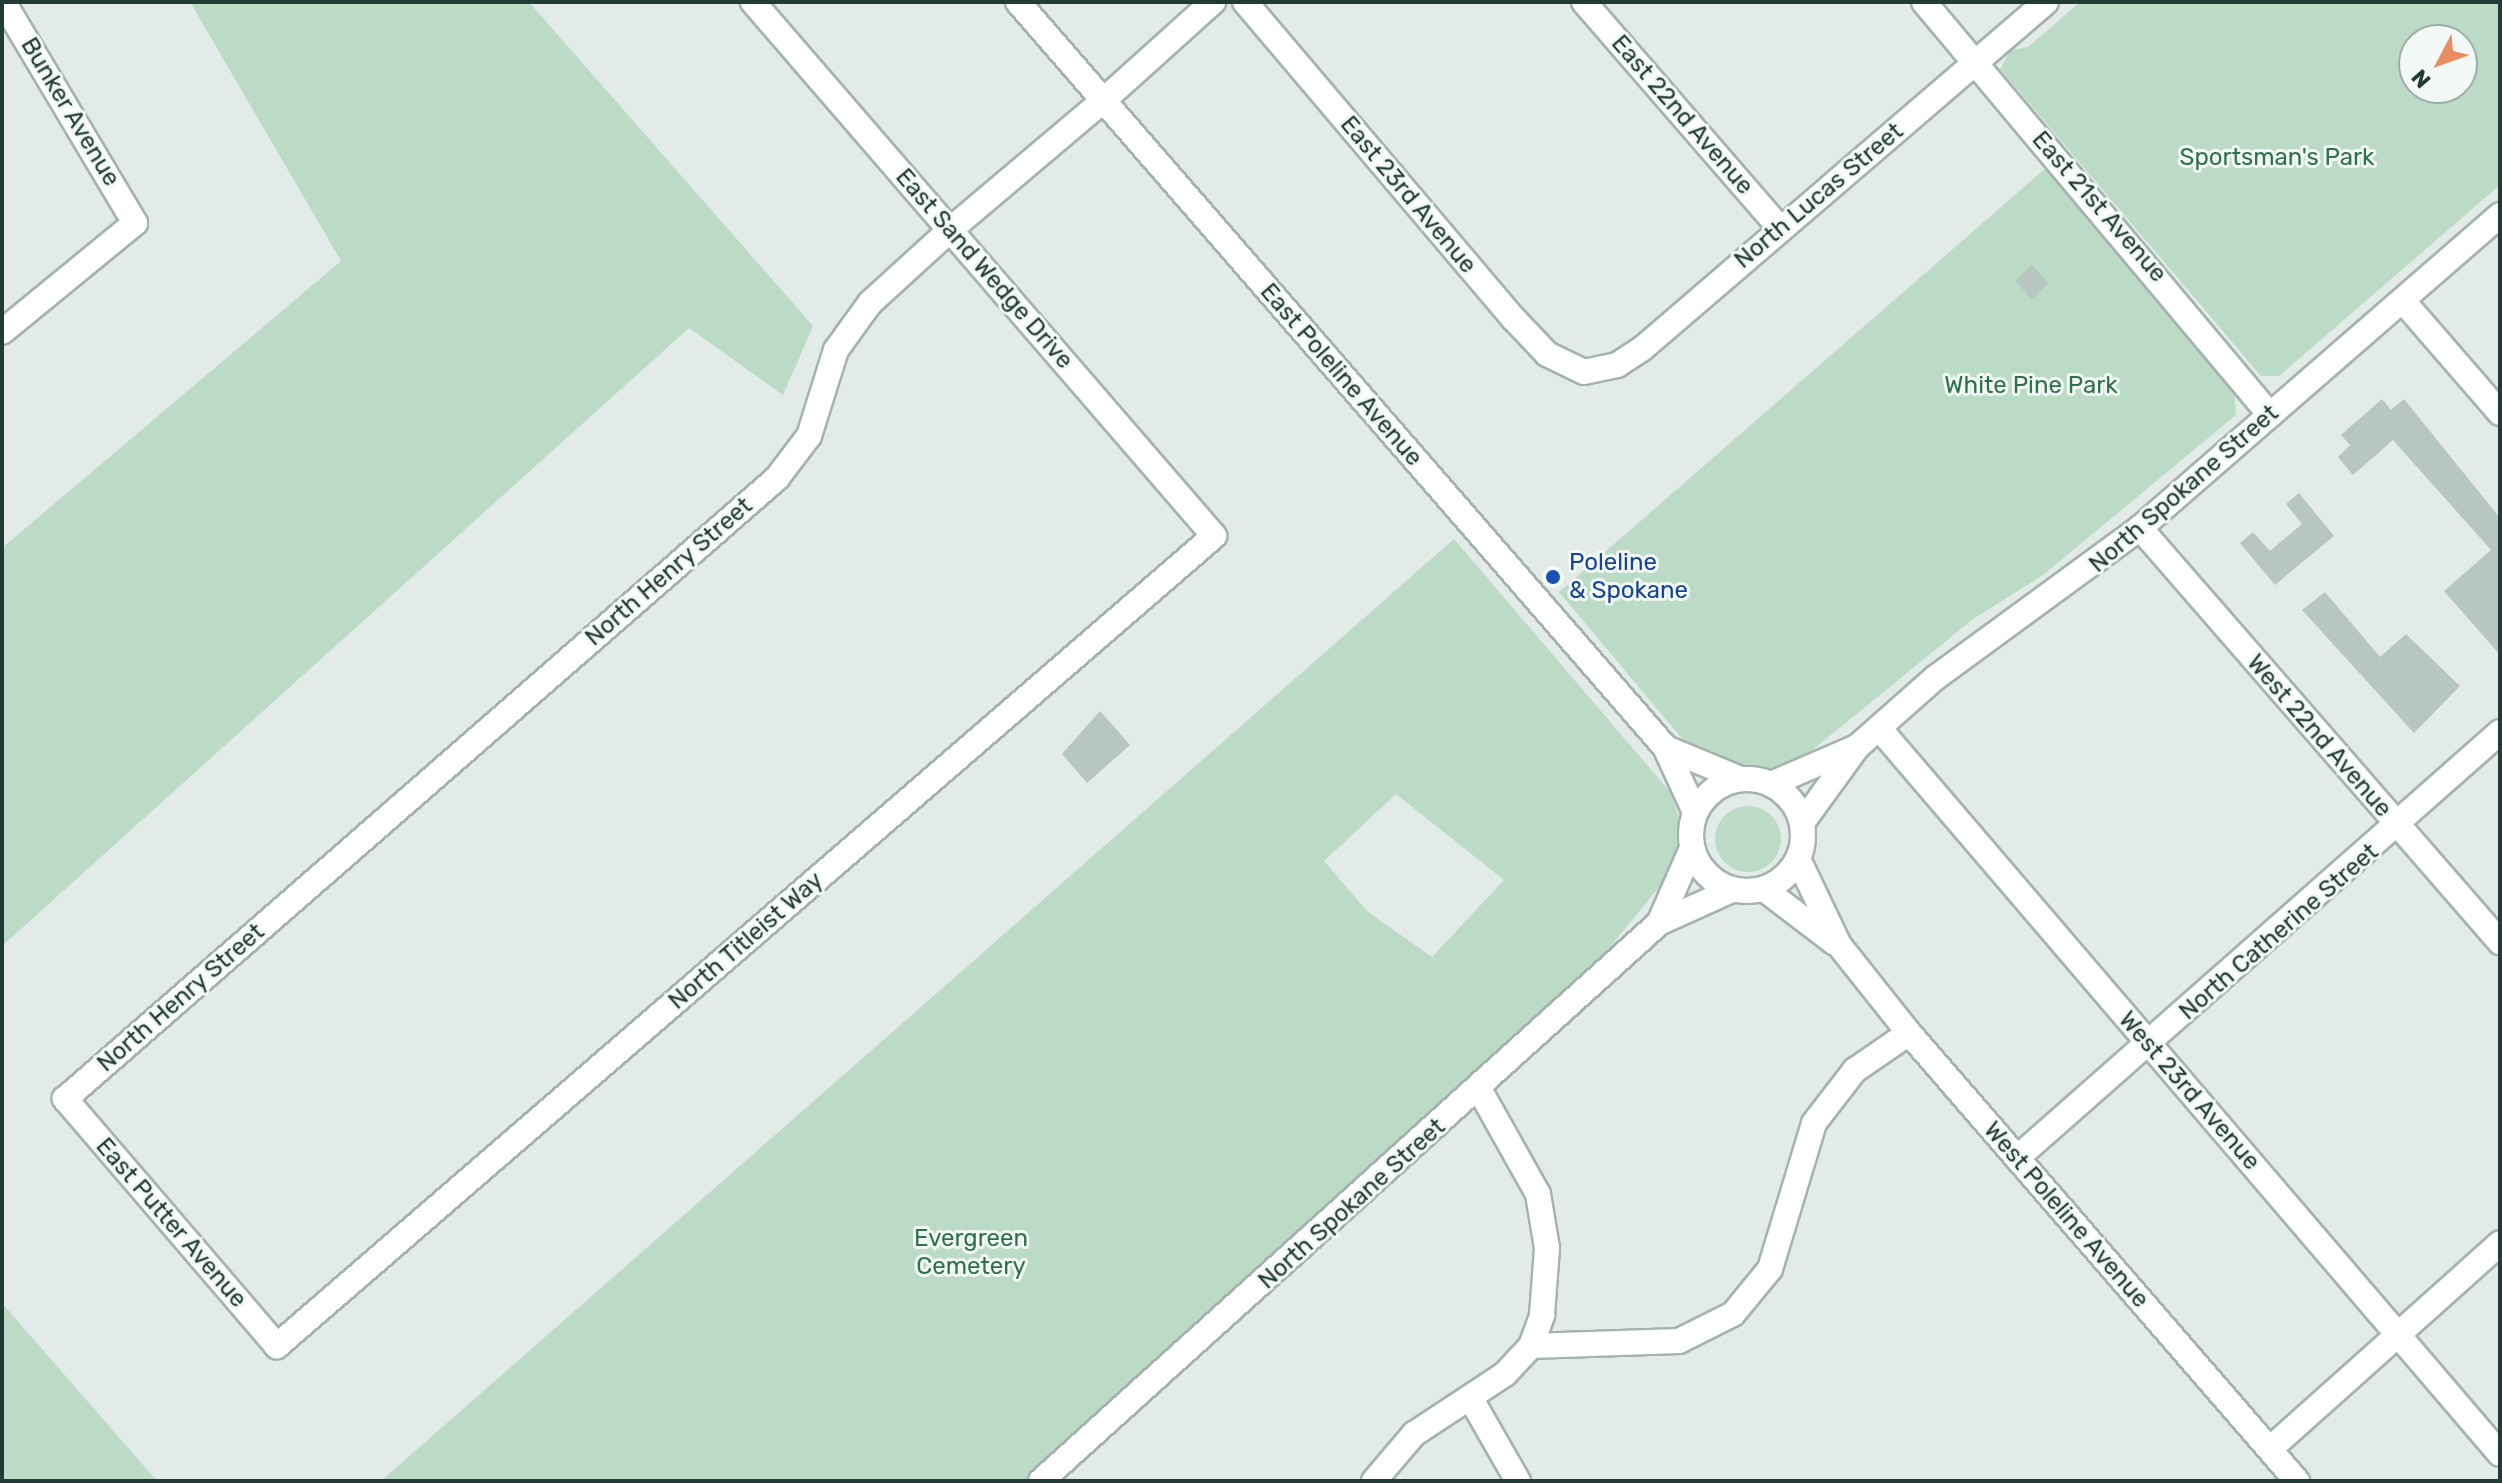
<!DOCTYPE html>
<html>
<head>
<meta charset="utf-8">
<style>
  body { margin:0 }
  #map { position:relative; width:2502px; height:1483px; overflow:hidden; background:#e2ebe8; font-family:Rubik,sans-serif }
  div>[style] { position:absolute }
  .green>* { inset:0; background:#bcdbc7 }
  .round { border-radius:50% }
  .building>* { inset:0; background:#b7c6c1; transform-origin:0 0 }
  .roads { filter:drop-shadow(2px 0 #a5b3af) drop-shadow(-2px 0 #a5b3af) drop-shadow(0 2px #a5b3af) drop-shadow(0 -2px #a5b3af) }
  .street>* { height:24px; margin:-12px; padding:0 12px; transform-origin:12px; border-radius:12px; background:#fff }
  .secondary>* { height:24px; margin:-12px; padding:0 12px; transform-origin:12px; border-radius:12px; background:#fff }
  .secondary>.ring { margin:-12px; padding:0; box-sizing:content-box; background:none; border:24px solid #fff; border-radius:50% }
  .dots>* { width:22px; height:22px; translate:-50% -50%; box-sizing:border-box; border:4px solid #f2f8f5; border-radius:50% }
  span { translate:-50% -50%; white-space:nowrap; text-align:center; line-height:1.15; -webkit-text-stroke:6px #f2f8f5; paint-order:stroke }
  .street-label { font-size:24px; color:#233b36 }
  .park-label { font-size:24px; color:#2f704d }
  .transit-label { font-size:24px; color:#164399 }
  .left { translate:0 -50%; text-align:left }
  .frame { position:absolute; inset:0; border:4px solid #233b36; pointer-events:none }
  .north { position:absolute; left:2398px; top:24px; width:80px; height:80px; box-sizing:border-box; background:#f2f8f5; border:2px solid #9faca9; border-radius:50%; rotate:229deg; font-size:22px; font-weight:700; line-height:32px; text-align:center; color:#233b36 }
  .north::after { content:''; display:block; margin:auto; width:28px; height:36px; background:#ea8d61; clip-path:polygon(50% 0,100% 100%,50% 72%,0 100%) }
</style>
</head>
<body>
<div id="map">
  <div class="green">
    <div style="clip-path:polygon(190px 2px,529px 2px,813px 326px,783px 395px,689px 328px,2px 946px,2px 548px,341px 261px)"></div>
    <div style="clip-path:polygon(evenodd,2080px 2px,2500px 2px,2500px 185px,2279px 376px,2261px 376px,2000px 69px,2011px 50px,2028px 47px,2080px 2px,2462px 40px,2462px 88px,2414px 88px,2414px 40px,2462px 40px)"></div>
    <div style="clip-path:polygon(2047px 167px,2234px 387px,2236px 415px,2043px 575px,1973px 619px,1793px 766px,1749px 772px,1690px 748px,1559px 592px)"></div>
    <div style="clip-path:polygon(evenodd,1454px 539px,1671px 793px,1682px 827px,1669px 875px,1601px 958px,1609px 968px,1041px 1481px,381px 1481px,1454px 539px,1396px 794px,1504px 880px,1432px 957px,1368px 912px,1324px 861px,1396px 794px)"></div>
    <div class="round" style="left:1715px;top:806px;width:66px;height:66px"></div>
    <div style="clip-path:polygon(2px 1303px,157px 1481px,2px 1481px)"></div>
  </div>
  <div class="building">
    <div style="left:2032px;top:265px;width:25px;height:23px;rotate:48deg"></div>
    <div style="clip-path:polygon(2382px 399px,2391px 410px,2404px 399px,2500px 518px,2500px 655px,2444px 591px,2491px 550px,2393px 440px,2353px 475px,2338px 457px,2350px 445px,2341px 435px)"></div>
    <div style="clip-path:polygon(2299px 493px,2334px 536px,2275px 585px,2240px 543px,2253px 532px,2270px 551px,2302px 524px,2286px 504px)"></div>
    <div style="clip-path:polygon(2325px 592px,2380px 657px,2406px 634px,2460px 686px,2414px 733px,2302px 610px)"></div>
    <div style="clip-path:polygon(1100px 711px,1130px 745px,1087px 783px,1062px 754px)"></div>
  </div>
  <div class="roads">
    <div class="street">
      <div style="left:753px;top:2px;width:301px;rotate:49.2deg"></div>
      <div style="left:950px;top:230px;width:404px;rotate:49.2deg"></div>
      <div style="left:1214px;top:536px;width:1239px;rotate:139.16deg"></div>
      <div style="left:277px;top:1346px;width:326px;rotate:-130.6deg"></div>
      <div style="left:65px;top:1099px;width:945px;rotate:-41.09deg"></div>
      <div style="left:777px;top:478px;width:53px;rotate:-52.7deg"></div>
      <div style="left:809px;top:436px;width:90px;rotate:-72.6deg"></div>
      <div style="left:836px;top:350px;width:58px;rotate:-54.1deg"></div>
      <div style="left:870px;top:303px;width:108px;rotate:-42.4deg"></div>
      <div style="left:950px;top:230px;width:202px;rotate:-40.2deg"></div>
      <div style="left:1104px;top:100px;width:147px;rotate:-42deg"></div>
      <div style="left:1245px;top:2px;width:414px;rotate:49.7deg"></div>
      <div style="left:1513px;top:318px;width:50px;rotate:46.6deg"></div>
      <div style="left:1547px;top:354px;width:41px;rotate:25.9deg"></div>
      <div style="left:1584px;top:372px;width:34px;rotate:-12deg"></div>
      <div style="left:1617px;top:365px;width:31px;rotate:-33deg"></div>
      <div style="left:1643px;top:348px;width:531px;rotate:-40.65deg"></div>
      <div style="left:1584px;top:2px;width:299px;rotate:49.1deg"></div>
      <div style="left:1924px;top:2px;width:539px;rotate:50.04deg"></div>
      <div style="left:2403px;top:301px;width:148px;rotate:49.1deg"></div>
      <div style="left:2px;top:332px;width:172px;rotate:-39.3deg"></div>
      <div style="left:135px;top:223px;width:257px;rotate:-120.8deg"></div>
      <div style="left:2140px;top:528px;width:549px;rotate:48.99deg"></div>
      <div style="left:1879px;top:728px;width:955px;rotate:49.46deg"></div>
      <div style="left:2017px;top:1158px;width:644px;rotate:-41.41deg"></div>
      <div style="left:1531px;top:1346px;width:148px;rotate:-1.9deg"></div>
      <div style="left:1679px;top:1341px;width:60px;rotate:-26.6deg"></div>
      <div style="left:1733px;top:1314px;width:58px;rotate:-50.6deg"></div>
      <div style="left:1770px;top:1269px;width:152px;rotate:-73.2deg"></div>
      <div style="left:1814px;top:1123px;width:67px;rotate:-52.3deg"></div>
      <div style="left:1855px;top:1070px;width:65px;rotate:-34.4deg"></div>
      <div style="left:1471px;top:1399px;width:95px;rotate:60.2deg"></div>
      <div style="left:2270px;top:1449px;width:309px;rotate:-41.8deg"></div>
      <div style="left:1374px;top:1481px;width:62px;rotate:-49.6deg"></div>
      <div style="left:1414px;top:1434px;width:109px;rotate:-33.4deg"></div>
      <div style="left:1505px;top:1374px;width:38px;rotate:-47deg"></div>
      <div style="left:1531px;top:1346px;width:33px;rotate:-70deg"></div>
      <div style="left:1542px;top:1315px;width:67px;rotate:-85.7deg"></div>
      <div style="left:1547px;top:1248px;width:55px;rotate:-99.5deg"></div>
      <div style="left:1538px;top:1194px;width:120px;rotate:-119.3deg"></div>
    </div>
    <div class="secondary">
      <div style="left:1018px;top:2px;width:987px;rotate:49.03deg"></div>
      <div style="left:1665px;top:747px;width:72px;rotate:65.2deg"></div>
      <div style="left:1666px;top:748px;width:81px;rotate:22.5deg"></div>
      <div class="ring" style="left:1691px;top:779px;width:88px;height:88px"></div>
      <div style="left:1771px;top:784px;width:94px;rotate:-23.3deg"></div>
      <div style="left:1802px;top:823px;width:94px;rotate:-54.1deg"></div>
      <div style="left:1857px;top:747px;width:104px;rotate:-41.5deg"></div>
      <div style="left:1935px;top:678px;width:254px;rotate:-36.2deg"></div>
      <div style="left:2140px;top:528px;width:477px;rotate:-41deg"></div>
      <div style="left:1798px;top:859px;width:95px;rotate:64.5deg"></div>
      <div style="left:1839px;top:945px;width:112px;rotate:51.5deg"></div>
      <div style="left:1909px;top:1033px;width:593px;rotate:49.11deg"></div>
      <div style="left:1764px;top:889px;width:89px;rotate:37.3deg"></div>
      <div style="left:1660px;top:921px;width:80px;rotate:-66.3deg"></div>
      <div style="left:1041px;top:1481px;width:833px;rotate:-42.08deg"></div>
      <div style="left:1659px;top:923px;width:80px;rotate:-24.3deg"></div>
    </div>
  </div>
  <div class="dots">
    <div style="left:1553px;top:577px;background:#1a4fb4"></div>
  </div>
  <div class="street-label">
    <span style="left:70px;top:112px;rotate:59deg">Bunker Avenue</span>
    <span style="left:1682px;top:115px;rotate:49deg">East 22nd Avenue</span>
    <span style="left:1408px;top:195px;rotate:50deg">East 23rd Avenue</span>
    <span style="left:1819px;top:196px;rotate:-40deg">North Lucas Street</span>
    <span style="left:2099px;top:207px;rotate:49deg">East 21st Avenue</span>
    <span style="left:984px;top:269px;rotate:49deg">East Sand Wedge Drive</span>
    <span style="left:1341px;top:375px;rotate:49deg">East Poleline Avenue</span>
    <span style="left:2184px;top:489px;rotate:-41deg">North Spokane Street</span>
    <span style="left:669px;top:572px;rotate:-41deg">North Henry Street</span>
    <span style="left:2319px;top:736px;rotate:49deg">West 22nd Avenue</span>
    <span style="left:2279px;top:932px;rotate:-41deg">North Catherine Street</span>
    <span style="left:746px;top:941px;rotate:-41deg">North Titleist Way</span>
    <span style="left:181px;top:998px;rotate:-41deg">North Henry Street</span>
    <span style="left:2189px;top:1091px;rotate:49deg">West 23rd Avenue</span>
    <span style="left:1352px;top:1204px;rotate:-42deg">North Spokane Street</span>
    <span style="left:2066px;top:1215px;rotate:49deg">West Poleline Avenue</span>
    <span style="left:171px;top:1223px;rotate:49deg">East Putter Avenue</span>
  </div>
  <div class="park-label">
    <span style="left:2277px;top:158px">Sportsman's Park</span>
    <span style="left:2031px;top:386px">White Pine Park</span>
    <span style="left:971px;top:1253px">Evergreen<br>Cemetery</span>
  </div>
  <div class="transit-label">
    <span class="left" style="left:1569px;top:577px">Poleline<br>&amp; Spokane</span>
  </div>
  <div class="frame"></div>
  <div class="north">N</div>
</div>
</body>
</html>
